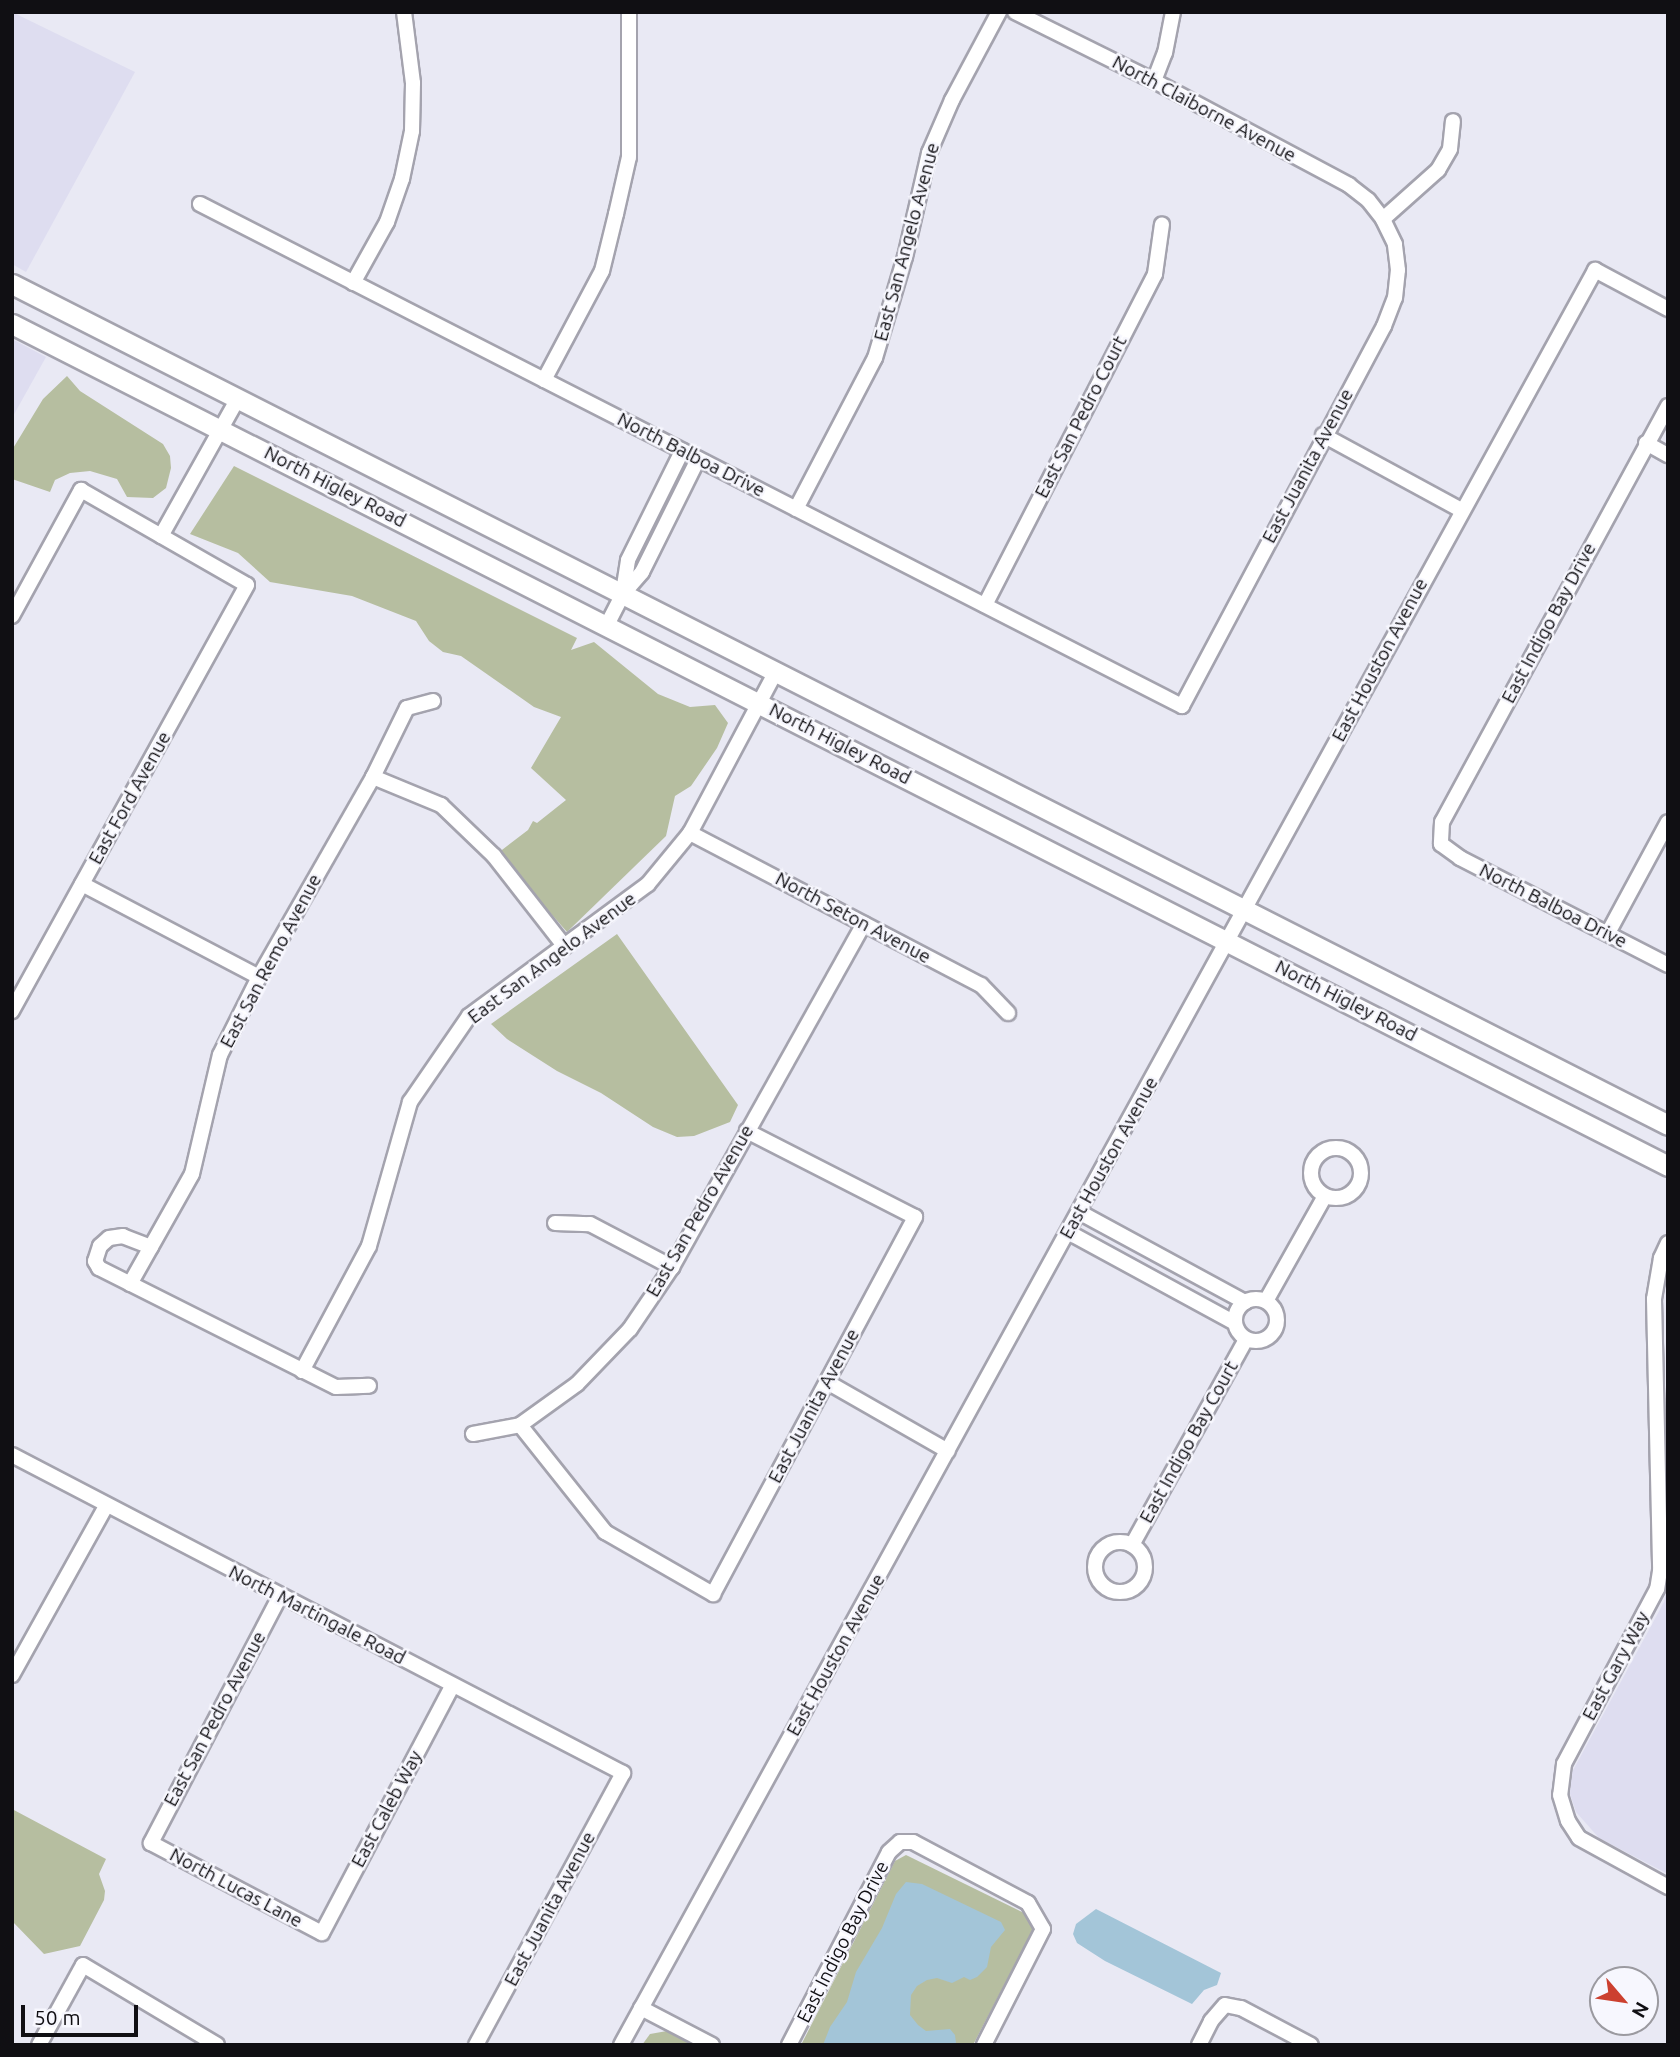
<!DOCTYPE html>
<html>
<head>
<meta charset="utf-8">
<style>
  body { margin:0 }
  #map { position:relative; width:1680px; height:2057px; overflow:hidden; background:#e9e9f4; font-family:Ubuntu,sans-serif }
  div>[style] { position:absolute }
  .built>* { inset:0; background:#deddf0 }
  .green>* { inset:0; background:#b6bea0 }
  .water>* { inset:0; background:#a3c5d8 }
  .roads { filter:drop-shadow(2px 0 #a4a3ae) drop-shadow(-2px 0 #a4a3ae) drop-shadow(0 2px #a4a3ae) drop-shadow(0 -2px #a4a3ae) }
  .minor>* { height:14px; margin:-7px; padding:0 7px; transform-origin:7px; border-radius:7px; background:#fff }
  .minor>.ring { margin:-7px; padding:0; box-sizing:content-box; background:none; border:14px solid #fff; border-radius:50% }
  .secondary>* { height:19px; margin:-9.5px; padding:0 9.5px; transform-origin:9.5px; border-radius:9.5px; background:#fff }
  span { translate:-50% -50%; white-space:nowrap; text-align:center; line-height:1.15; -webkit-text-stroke:5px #f7f7fe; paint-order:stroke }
  .street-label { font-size:19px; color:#100f13 }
  .frame { position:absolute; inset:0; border:14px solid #100f13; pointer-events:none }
  .north { position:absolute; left:1589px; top:1966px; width:70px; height:70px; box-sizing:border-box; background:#f7f7fe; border:2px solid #9b9aa0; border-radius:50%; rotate:119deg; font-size:19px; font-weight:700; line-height:28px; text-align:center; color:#100f13 }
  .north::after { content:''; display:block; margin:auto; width:24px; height:32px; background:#cc402f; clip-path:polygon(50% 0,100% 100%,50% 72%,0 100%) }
  .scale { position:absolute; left:21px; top:2005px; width:117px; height:32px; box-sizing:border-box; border:4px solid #100f13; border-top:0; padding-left:9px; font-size:21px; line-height:24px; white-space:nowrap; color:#100f13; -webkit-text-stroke:5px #f7f7fe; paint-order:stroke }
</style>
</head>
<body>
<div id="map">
  <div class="built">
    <div style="clip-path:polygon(12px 12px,135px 72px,26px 272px,12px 264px)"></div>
    <div style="clip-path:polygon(12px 339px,46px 357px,12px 418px)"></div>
    <div style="clip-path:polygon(1668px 1585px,1668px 1874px,1599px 1838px,1576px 1812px,1570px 1794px,1571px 1774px,1664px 1602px)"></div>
  </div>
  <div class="green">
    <div style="clip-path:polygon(67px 376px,80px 391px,163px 444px,170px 456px,171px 468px,166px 488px,153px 498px,127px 497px,117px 479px,90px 471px,70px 473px,55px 480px,50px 492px,12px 479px,12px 450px,43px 399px)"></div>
    <div style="clip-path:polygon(234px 466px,577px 638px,571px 650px,594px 642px,658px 694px,690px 707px,715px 705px,728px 723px,717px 748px,691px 786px,675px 796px,666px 836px,567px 932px,498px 853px,528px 830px,533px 821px,537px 823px,566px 800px,531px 768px,561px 717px,534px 707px,461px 656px,443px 652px,429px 641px,416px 621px,352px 596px,270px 582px,238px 553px,190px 534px)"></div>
    <div style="clip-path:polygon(617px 934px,738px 1105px,730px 1122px,694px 1136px,677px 1137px,653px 1127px,601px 1093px,557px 1071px,507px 1039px,491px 1024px)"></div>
    <div style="clip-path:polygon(12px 1809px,106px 1859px,99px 1874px,105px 1891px,104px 1900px,80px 1946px,44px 1954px,12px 1921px)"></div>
    <div style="clip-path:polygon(906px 1855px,1026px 1914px,1032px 1925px,1032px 1932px,973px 2045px,801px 2045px,895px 1861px)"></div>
    <div style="clip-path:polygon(667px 2031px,692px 2045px,642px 2045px,650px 2034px)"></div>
  </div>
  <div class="water">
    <div style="clip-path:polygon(906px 1882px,922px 1884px,1001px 1922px,1005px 1930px,991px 1947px,987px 1967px,977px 1977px,970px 1980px,964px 1977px,952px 1983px,937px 1978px,927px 1980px,917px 1986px,911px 1995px,910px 2015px,918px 2025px,926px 2031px,950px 2029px,955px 2035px,956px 2043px,823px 2045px,830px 2027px,847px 2002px,856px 1972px,882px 1928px,896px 1894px)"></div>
    <div style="clip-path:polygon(1096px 1909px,1221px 1973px,1217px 1985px,1204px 1990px,1192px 2004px,1105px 1961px,1077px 1943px,1073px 1934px,1076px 1924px)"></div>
  </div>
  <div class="roads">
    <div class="minor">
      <div style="left:1154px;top:81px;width:30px;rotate:-69deg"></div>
      <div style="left:1165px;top:53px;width:42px;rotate:-79deg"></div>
      <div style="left:200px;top:204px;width:1103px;rotate:27.08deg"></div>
      <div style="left:1182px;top:706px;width:430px;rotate:-62deg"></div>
      <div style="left:1384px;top:326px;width:30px;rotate:-69deg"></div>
      <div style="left:1395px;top:298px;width:28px;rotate:-84deg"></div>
      <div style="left:1398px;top:270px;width:26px;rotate:-97deg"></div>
      <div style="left:1395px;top:244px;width:28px;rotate:-116deg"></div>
      <div style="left:1383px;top:219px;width:24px;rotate:-128deg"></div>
      <div style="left:1368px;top:200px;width:24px;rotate:-142deg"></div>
      <div style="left:1349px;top:185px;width:221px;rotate:-151.9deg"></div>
      <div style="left:1154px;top:81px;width:155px;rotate:-153.6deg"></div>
      <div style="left:1383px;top:219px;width:74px;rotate:-41.7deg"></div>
      <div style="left:1438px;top:170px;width:24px;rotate:-60deg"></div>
      <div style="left:1450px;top:149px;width:28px;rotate:-84deg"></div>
      <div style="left:353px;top:283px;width:70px;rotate:-60.9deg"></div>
      <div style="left:387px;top:222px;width:46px;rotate:-70.8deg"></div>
      <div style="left:402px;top:179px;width:49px;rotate:-78.2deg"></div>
      <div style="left:412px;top:131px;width:48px;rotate:-88.8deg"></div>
      <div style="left:413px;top:83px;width:72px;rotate:-97.2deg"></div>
      <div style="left:544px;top:380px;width:123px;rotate:-62deg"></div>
      <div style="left:602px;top:271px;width:59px;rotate:-76.2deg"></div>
      <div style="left:616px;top:214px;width:58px;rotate:-77.2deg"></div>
      <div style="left:629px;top:157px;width:145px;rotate:-90deg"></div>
      <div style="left:1668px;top:406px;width:473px;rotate:118.5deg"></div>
      <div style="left:1442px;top:822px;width:22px;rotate:93deg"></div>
      <div style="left:1441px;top:844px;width:24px;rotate:36deg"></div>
      <div style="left:1460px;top:858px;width:234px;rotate:27.2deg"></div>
      <div style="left:1323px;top:435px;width:157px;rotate:28.5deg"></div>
      <div style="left:1646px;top:443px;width:25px;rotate:29deg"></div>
      <div style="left:796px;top:509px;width:170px;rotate:-62.4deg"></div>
      <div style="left:875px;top:358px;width:105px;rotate:-73.5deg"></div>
      <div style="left:905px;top:257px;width:107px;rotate:-77deg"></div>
      <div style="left:929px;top:153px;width:58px;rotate:-66.5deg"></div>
      <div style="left:952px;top:100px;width:100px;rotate:-61.9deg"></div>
      <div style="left:161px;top:536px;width:158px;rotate:-60.8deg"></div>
      <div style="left:623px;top:592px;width:32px;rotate:-81deg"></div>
      <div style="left:628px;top:560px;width:122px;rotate:-63.6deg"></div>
      <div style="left:985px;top:605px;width:372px;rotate:-62.8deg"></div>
      <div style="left:1155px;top:274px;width:50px;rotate:-82deg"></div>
      <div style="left:12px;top:616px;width:144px;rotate:-61.3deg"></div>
      <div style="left:81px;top:490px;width:191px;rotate:29.8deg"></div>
      <div style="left:247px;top:585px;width:487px;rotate:118.9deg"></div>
      <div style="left:607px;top:625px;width:35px;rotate:-63deg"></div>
      <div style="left:623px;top:594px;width:29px;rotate:-49deg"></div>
      <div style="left:642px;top:572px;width:126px;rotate:-63.6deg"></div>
      <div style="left:373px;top:777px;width:74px;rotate:22.4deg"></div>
      <div style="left:441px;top:805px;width:74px;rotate:43.9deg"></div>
      <div style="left:494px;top:856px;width:115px;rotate:52deg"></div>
      <div style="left:690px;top:833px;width:328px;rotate:27.6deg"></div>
      <div style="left:981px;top:985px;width:39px;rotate:46deg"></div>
      <div style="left:82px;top:884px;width:200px;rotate:27.7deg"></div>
      <div style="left:1608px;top:933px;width:126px;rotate:-61.6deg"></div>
      <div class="ring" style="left:1311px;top:1148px;width:36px;height:36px"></div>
      <div style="left:1079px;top:1212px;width:189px;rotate:28.5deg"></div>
      <div style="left:555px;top:1223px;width:35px;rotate:2deg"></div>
      <div style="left:590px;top:1224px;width:93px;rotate:27.7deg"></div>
      <div style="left:1068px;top:1232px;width:190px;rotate:28.6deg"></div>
      <div style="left:1668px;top:1243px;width:17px;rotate:115deg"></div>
      <div style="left:1661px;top:1258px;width:42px;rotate:99.7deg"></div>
      <div style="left:1654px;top:1299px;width:272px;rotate:88.7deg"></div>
      <div style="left:1660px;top:1571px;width:18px;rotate:99deg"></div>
      <div style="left:1657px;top:1589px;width:198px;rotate:118deg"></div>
      <div style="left:1564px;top:1764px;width:31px;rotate:97deg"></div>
      <div style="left:1560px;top:1795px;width:27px;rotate:73deg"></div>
      <div style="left:1568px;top:1821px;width:20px;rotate:57deg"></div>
      <div style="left:1579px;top:1838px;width:102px;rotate:28.8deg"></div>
      <div style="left:151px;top:1247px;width:30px;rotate:-159deg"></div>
      <div style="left:123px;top:1236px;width:14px;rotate:172deg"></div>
      <div style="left:109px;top:1238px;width:12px;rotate:138deg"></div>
      <div style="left:100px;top:1246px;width:16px;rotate:108deg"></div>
      <div style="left:95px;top:1261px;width:8px;rotate:60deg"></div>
      <div style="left:99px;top:1268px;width:265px;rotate:26.7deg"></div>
      <div style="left:336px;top:1387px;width:33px;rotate:-2deg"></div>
      <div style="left:130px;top:1284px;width:126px;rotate:-60.6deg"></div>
      <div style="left:192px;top:1174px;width:122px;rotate:-76.8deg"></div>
      <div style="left:220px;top:1055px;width:87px;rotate:-63.4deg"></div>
      <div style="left:259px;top:977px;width:230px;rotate:-60.3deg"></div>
      <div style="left:373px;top:777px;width:77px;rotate:-63.8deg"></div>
      <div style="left:407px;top:708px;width:27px;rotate:-15deg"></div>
      <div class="ring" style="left:1235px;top:1299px;width:28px;height:28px"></div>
      <div style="left:1266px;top:1301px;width:120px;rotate:-60.7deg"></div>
      <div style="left:302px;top:1371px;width:142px;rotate:-61.8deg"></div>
      <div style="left:369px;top:1246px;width:150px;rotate:-74.1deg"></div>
      <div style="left:410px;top:1102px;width:104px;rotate:-55.5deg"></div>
      <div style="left:469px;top:1016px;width:222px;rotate:-36.4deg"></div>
      <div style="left:648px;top:884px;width:66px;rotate:-50.5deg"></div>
      <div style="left:690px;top:833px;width:183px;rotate:-62deg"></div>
      <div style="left:827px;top:1382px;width:139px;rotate:29.7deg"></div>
      <div style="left:520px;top:1425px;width:137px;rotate:51.5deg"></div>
      <div style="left:605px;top:1532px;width:125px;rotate:29.9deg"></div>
      <div style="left:713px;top:1594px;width:428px;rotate:-61.8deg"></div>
      <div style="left:915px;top:1217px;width:189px;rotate:-152.9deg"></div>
      <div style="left:473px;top:1434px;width:48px;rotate:-10.8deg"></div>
      <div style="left:520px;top:1425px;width:70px;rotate:-35.7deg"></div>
      <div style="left:577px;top:1384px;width:76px;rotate:-46.1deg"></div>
      <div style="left:630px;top:1329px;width:75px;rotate:-55.9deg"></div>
      <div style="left:672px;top:1267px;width:393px;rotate:-60.8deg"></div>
      <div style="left:12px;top:1455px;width:689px;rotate:27.5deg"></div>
      <div style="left:623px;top:1773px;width:309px;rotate:118.4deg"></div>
      <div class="ring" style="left:1095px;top:1542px;width:36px;height:36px"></div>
      <div style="left:1132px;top:1545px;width:235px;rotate:-61deg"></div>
      <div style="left:280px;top:1596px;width:279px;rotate:117.6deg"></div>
      <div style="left:151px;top:1843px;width:193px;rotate:27.8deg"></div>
      <div style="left:322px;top:1933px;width:280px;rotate:-62.2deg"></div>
      <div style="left:12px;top:1675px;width:193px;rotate:-60.9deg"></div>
      <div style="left:641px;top:2008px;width:80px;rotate:27.5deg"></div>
      <div style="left:39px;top:2045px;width:91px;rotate:-61.2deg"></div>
      <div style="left:83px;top:1965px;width:156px;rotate:30.8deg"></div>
      <div style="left:621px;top:2045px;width:2025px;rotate:-61.24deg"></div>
      <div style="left:1595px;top:270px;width:83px;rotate:28.1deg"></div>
      <div style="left:789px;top:2045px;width:217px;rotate:-62.6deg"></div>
      <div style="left:889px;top:1852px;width:15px;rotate:-42deg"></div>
      <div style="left:900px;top:1842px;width:13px"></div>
      <div style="left:913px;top:1842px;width:130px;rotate:27.9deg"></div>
      <div style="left:1028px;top:1903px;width:30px;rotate:60deg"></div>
      <div style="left:1043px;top:1929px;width:130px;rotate:117deg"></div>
      <div style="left:1199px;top:2045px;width:27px;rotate:-63deg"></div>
      <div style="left:1211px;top:2021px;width:21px;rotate:-49deg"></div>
      <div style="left:1225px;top:2005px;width:16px;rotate:11deg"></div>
      <div style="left:1241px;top:2008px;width:79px;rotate:27.9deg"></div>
    </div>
    <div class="secondary">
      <div style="left:12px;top:284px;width:1857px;rotate:26.92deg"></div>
      <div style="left:12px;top:324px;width:1858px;rotate:26.95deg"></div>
    </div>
  </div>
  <div class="street-label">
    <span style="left:1204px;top:109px;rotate:28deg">North Claiborne Avenue</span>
    <span style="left:907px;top:242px;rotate:-75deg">East San Angelo Avenue</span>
    <span style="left:1081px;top:417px;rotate:-63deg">East San Pedro Court</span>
    <span style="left:691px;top:455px;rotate:27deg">North Balboa Drive</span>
    <span style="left:1308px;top:466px;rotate:-62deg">East Juanita Avenue</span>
    <span style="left:335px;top:487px;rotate:27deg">North Higley Road</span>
    <span style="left:1549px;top:623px;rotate:-62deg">East Indigo Bay Drive</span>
    <span style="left:1380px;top:660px;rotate:-62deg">East Houston Avenue</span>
    <span style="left:840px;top:744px;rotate:27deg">North Higley Road</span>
    <span style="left:130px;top:798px;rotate:-61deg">East Ford Avenue</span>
    <span style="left:1553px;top:906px;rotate:27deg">North Balboa Drive</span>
    <span style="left:853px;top:918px;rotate:28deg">North Seton Avenue</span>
    <span style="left:552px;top:958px;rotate:-37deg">East San Angelo Avenue</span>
    <span style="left:271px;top:961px;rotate:-62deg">East San Remo Avenue</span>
    <span style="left:1346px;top:1001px;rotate:27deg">North Higley Road</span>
    <span style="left:1109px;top:1158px;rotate:-61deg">East Houston Avenue</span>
    <span style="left:700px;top:1211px;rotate:-60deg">East San Pedro Avenue</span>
    <span style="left:814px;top:1406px;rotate:-62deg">East Juanita Avenue</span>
    <span style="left:1189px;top:1442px;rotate:-61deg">East Indigo Bay Court</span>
    <span style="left:317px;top:1615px;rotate:27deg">North Martingale Road</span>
    <span style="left:836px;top:1655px;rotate:-61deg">East Houston Avenue</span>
    <span style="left:1616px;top:1666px;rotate:-62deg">East Gary Way</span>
    <span style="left:215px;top:1719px;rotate:-62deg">East San Pedro Avenue</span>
    <span style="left:387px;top:1809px;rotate:-62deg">East Caleb Way</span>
    <span style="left:236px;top:1888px;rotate:28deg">North Lucas Lane</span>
    <span style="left:550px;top:1909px;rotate:-62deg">East Juanita Avenue</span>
    <span style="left:843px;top:1942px;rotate:-63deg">East Indigo Bay Drive</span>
  </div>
  <div class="frame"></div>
  <div class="north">N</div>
  <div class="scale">50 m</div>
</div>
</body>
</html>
